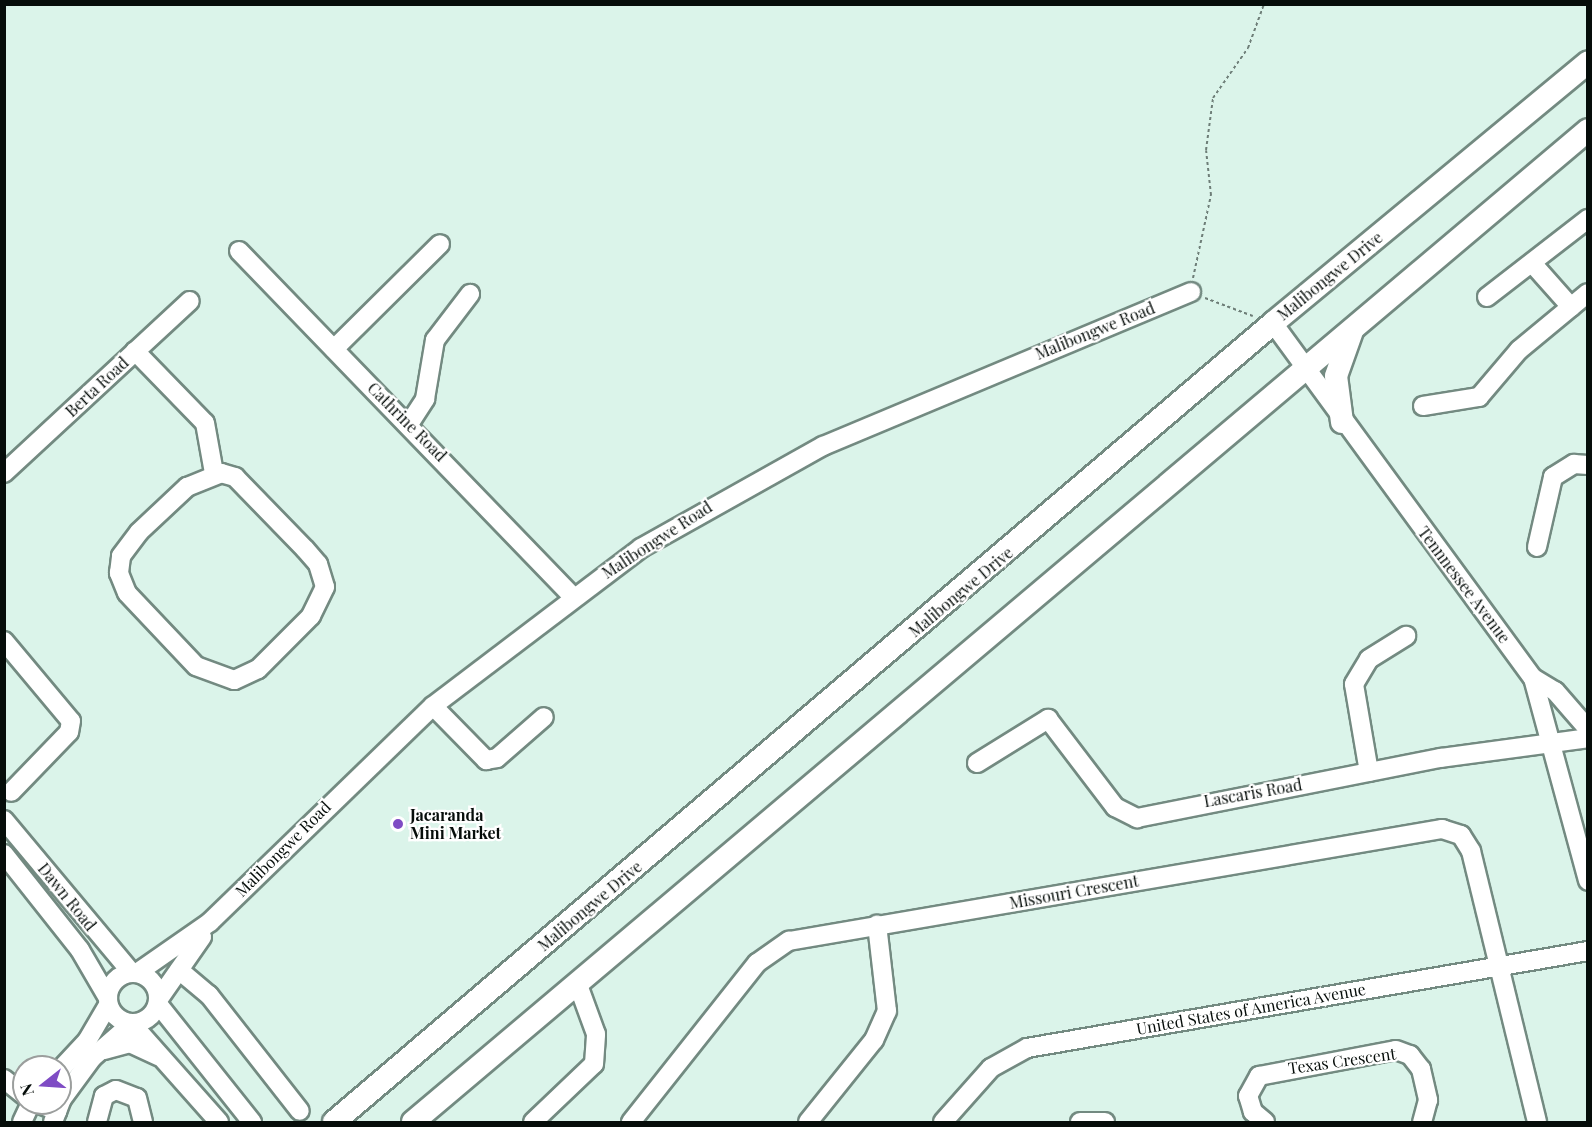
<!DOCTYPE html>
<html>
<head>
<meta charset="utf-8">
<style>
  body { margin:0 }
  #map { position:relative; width:1592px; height:1127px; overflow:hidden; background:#dbf4ea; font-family:"Playfair Display",serif }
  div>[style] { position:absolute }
  .path>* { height:2px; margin-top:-1px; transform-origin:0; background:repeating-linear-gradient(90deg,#6e7e78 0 3px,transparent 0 6px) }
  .roads { filter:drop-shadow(2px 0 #738a81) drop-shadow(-2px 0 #738a81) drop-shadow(0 2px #738a81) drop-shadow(0 -2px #738a81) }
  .minor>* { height:18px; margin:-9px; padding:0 9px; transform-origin:9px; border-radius:9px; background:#fff }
  .minor>.ring { margin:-9px; padding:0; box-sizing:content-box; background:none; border:18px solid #fff; border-radius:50% }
  .major>* { height:22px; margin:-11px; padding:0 11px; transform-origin:11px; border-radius:11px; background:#fff }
  .dots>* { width:16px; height:16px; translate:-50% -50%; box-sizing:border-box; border:3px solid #fff; border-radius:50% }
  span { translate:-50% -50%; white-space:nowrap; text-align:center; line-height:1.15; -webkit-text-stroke:4.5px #fff; paint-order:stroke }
  .street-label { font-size:16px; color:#060d0a }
  .poi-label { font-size:16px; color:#060d0a; font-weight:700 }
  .left { translate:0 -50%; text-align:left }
  .frame { position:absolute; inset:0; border:6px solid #060d0a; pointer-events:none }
  .north { position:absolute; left:12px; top:1055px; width:60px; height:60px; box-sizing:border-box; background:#fff; border:2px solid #9b9e9d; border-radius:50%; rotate:253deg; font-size:16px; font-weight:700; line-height:24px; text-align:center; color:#060d0a }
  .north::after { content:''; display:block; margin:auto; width:21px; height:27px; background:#7f4cc4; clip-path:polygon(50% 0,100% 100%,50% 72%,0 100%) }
</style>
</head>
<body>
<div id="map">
  <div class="path">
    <div style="left:1193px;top:278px;width:85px;rotate:-77.8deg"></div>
    <div style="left:1211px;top:195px;width:45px;rotate:-96.3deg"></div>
    <div style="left:1206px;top:150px;width:52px;rotate:-82.3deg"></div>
    <div style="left:1213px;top:98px;width:61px;rotate:-55deg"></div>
    <div style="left:1248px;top:48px;width:47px;rotate:-70deg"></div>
    <div style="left:1205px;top:298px;width:51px;rotate:20.6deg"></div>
  </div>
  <div class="roads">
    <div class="minor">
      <div style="left:239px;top:251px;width:479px;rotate:46deg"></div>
      <div style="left:1532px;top:263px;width:59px;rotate:48.4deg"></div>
      <div style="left:1487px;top:297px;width:128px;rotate:-37.7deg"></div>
      <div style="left:1273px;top:323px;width:440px;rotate:53.8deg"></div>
      <div style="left:1533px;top:678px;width:210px;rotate:74.8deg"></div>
      <div style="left:334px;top:349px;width:149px;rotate:-44.7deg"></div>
      <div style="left:135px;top:351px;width:100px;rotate:45.8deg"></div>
      <div style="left:205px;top:423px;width:51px;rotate:79.8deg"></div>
      <div style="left:1423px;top:406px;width:57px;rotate:-9.1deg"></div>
      <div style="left:1479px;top:397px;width:62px;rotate:-49.6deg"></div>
      <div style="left:1519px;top:350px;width:89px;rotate:-39.6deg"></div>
      <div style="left:409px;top:424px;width:30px;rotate:-57deg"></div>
      <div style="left:425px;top:399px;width:60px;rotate:-80.4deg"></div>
      <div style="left:435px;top:340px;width:58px;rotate:-52.7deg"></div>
      <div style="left:4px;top:473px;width:253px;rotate:-42.8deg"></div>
      <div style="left:221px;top:473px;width:15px;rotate:16deg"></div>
      <div style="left:235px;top:477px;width:100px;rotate:45.8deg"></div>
      <div style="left:305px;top:549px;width:20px;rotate:49deg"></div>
      <div style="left:318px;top:564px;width:24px;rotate:73deg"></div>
      <div style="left:325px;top:587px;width:32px;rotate:116deg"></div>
      <div style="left:311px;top:616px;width:75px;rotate:135deg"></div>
      <div style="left:258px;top:669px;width:26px;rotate:155deg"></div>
      <div style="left:234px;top:680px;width:40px;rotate:-159.8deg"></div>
      <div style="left:196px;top:666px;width:100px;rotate:-133.4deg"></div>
      <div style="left:127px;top:593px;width:22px;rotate:-112deg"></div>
      <div style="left:119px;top:573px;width:17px;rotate:-83deg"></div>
      <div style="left:121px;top:556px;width:30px;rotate:-53deg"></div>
      <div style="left:139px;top:532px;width:66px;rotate:-43.2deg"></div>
      <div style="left:187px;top:487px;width:37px;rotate:-22deg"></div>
      <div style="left:1537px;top:547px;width:72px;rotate:-77.1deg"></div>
      <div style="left:1553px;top:477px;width:25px;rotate:-32deg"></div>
      <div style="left:1574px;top:464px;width:14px;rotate:4deg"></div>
      <div style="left:4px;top:641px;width:104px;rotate:50.1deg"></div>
      <div style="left:71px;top:721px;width:11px;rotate:100deg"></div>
      <div style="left:69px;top:732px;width:83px;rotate:134deg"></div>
      <div style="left:1533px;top:678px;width:26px;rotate:31deg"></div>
      <div style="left:1555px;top:691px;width:50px;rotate:49deg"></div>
      <div style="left:433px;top:706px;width:76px;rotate:45.5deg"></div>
      <div style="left:486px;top:760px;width:11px;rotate:-10deg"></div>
      <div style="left:497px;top:758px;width:62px;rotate:-41.1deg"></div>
      <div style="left:977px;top:763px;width:84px;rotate:-31.8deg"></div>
      <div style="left:1048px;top:719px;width:111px;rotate:52.7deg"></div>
      <div style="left:1115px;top:807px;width:25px;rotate:27deg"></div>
      <div style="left:1137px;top:818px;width:310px;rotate:-11.2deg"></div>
      <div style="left:1441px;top:758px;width:148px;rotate:-7.7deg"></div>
      <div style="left:1369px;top:772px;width:89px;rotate:-99.7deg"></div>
      <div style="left:1354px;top:684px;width:29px;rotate:-59deg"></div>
      <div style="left:1369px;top:659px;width:44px;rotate:-31.9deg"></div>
      <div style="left:4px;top:820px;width:199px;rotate:50.1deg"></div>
      <div style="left:4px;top:854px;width:122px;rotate:51.6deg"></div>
      <div style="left:80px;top:950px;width:56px;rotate:59.7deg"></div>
      <div style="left:179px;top:970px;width:39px;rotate:40deg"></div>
      <div style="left:209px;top:995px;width:147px;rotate:51.9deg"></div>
      <div class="ring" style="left:108px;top:973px;width:32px;height:32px"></div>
      <div style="left:137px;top:973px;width:89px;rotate:-34.9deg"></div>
      <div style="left:210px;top:922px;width:310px;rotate:-44.1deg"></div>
      <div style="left:433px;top:706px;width:261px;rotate:-37.2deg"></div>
      <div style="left:641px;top:548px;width:209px;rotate:-29.3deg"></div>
      <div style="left:823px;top:446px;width:399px;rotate:-22.7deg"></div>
      <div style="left:158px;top:1000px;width:77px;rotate:-55.1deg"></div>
      <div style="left:158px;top:1004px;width:151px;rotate:51.5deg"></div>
      <div style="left:132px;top:1024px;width:131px;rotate:48.4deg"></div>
      <div style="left:104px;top:1050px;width:27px;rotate:-15deg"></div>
      <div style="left:130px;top:1043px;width:31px;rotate:25deg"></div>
      <div style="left:60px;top:1070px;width:40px;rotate:-47deg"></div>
      <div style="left:87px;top:1041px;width:42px;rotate:-59.7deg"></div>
      <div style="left:4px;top:1079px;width:26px;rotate:39deg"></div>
      <div style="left:37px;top:1103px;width:22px;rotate:22deg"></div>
      <div style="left:22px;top:1122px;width:21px;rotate:-65deg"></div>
      <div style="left:53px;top:1122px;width:25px;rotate:-69deg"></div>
      <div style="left:62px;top:1099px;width:51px;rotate:-53.8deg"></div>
      <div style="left:92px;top:1058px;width:52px;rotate:-41.1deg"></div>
      <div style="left:97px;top:1122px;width:27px;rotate:-75deg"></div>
      <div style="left:104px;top:1096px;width:13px;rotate:-27deg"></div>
      <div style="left:116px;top:1090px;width:22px;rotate:21deg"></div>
      <div style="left:137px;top:1098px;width:25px;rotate:76deg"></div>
      <div style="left:533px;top:1122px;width:84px;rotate:-43.6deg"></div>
      <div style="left:594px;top:1064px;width:30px;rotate:-86deg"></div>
      <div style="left:596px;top:1034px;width:55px;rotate:-110.1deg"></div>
      <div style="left:631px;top:1122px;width:203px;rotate:-51.6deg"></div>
      <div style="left:757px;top:963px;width:39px;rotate:-35deg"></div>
      <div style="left:789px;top:941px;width:663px;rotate:-9.73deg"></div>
      <div style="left:1442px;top:829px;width:20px;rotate:18deg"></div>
      <div style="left:1461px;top:835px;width:19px;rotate:58deg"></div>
      <div style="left:1471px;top:851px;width:279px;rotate:76.3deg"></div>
      <div style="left:808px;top:1122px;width:105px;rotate:-51.2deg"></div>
      <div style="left:874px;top:1040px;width:32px;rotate:-66deg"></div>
      <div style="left:887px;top:1011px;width:87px;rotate:-96.6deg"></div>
      <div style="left:943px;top:1122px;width:72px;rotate:-48.4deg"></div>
      <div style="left:991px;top:1068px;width:41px;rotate:-29.1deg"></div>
      <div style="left:1027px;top:1048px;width:569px;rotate:-9.81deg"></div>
      <div style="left:1080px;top:1122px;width:25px"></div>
      <div style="left:1265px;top:1122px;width:16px;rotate:-140deg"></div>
      <div style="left:1253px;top:1112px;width:17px;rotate:-107deg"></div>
      <div style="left:1248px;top:1096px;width:23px;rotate:-61deg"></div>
      <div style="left:1259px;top:1076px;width:139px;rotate:-10.7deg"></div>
      <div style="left:1396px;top:1050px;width:15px;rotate:20deg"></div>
      <div style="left:1410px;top:1055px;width:18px;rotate:52deg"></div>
      <div style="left:1421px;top:1069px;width:32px;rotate:77deg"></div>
      <div style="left:1428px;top:1100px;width:23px;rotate:105deg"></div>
    </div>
    <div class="major">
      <div style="left:1342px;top:422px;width:46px;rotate:-97.4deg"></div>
      <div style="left:1336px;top:376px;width:48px;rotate:-70.4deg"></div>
      <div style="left:334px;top:1122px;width:1233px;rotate:-40.39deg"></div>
      <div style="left:1273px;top:323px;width:409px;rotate:-39.6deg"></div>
      <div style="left:413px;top:1122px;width:1538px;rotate:-40.17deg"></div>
    </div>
  </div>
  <div class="dots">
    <div style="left:398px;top:824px;background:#7f4cc4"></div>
  </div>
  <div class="street-label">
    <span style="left:1330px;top:276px;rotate:-39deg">Malibongwe Drive</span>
    <span style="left:1095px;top:331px;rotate:-22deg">Malibongwe Road</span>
    <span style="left:97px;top:387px;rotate:-43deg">Berta Road</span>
    <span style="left:407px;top:422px;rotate:45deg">Cathrine Road</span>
    <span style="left:657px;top:540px;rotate:-33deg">Malibongwe Road</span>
    <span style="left:1464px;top:585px;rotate:53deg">Tennnessee Avenue</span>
    <span style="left:961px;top:592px;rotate:-40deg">Malibongwe Drive</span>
    <span style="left:1253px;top:793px;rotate:-10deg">Lascaris Road</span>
    <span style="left:283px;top:849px;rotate:-45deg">Malibongwe Road</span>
    <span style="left:1074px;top:892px;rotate:-10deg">Missouri Crescent</span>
    <span style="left:67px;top:897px;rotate:51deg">Dawn Road</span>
    <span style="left:590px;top:906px;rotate:-40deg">Malibongwe Drive</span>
    <span style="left:1251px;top:1009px;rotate:-10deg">United States of America Avenue</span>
    <span style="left:1342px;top:1061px;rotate:-8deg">Texas Crescent</span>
  </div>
  <div class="poi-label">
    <span class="left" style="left:410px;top:824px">Jacaranda<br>Mini Market</span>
  </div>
  <div class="frame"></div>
  <div class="north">N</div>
</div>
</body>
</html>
